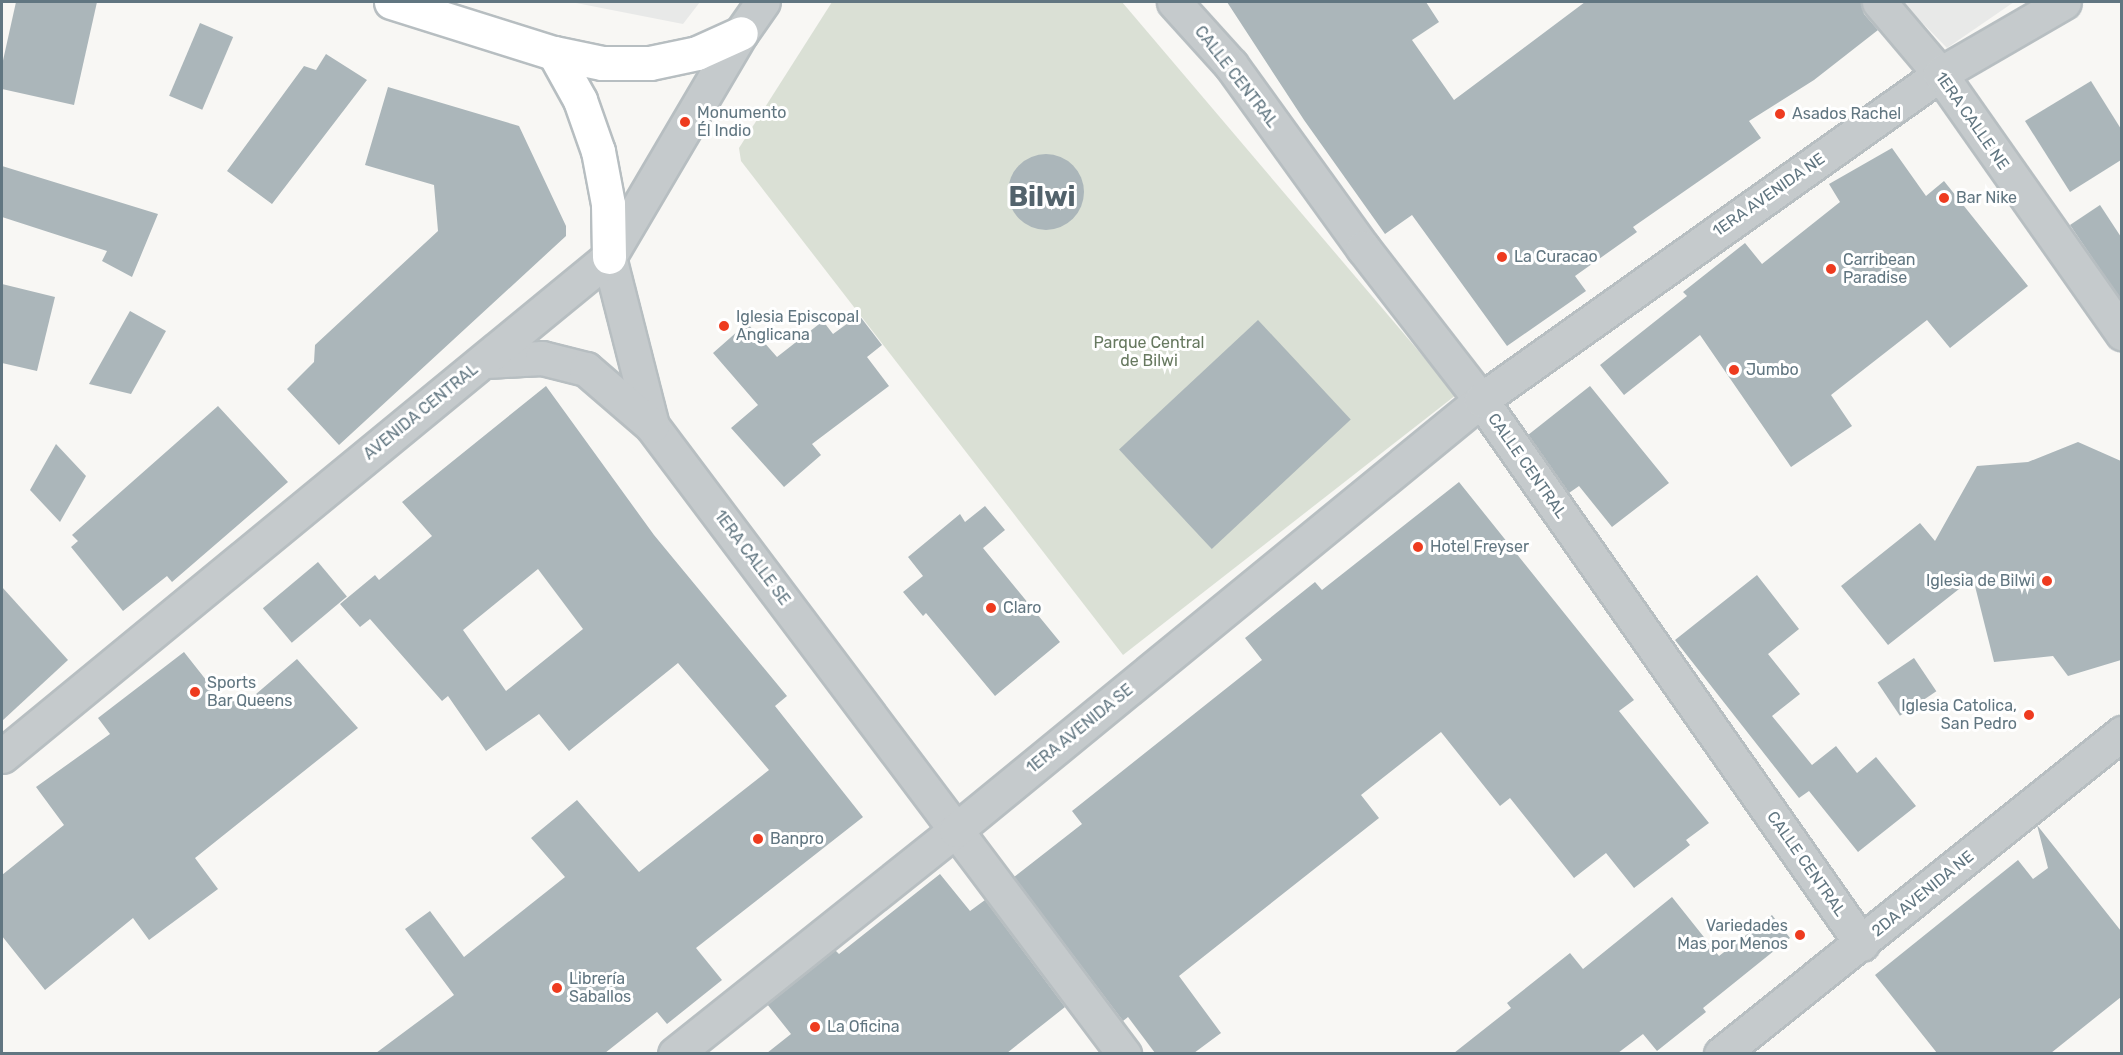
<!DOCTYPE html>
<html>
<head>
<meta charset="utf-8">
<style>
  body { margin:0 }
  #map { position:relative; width:2123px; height:1055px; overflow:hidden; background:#f8f7f4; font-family:Rubik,sans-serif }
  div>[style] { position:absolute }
  .built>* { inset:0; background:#e8e9e8 }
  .green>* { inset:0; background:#dae0d5 }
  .building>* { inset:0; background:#abb6ba; transform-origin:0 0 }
  .round { border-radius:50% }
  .roads { filter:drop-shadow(2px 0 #b7bec1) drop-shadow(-2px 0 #b7bec1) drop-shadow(0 2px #b7bec1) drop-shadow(0 -2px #b7bec1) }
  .minor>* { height:33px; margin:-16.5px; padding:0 16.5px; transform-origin:16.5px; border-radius:16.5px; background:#c5cacc }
  .tertiary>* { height:33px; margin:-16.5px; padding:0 16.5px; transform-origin:16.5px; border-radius:16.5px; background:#c5cacc }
  .secondary>* { height:33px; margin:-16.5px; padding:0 16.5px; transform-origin:16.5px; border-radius:16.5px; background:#fff }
  .dots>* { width:16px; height:16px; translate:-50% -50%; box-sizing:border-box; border:3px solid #fff; border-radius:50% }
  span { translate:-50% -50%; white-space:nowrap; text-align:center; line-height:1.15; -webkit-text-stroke:6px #fff; paint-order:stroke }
  .street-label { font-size:16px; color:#617681 }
  .poi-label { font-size:16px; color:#617681 }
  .left { translate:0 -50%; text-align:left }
  .right { translate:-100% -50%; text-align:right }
  .park-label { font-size:16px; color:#677960 }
  .town-label { font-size:28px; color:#53636c; font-weight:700 }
  .frame { position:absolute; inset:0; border:3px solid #617681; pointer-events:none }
</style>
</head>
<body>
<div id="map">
  <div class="built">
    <div style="clip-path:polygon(571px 2px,700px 2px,683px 24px)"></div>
    <div style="clip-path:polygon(1902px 2px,2014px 2px,1947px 48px)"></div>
  </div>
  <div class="green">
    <div style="clip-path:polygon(832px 2px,1122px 2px,1456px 395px,1123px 655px,741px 161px,739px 148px)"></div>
  </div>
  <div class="building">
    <div style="clip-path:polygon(16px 2px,97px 2px,74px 105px,2px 89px,2px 65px)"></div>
    <div style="clip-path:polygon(1227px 2px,1426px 2px,1439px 22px,1412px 40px,1454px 100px,1585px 2px,1861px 2px,1864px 14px,1878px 30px,1814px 80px,1749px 121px,1761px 138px,1633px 227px,1637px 232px,1575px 276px,1586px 291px,1507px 346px,1412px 215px,1385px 234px,1304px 120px)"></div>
    <div style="left:200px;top:23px;width:36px;height:79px;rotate:23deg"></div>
    <div style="clip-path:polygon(326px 54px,367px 80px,272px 204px,227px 171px,304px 66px,316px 70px)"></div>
    <div style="clip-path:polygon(2091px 81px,2121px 129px,2121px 160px,2070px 192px,2025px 121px)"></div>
    <div style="clip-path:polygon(388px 87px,519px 126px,566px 226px,566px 236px,339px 445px,287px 389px,314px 362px,315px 345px,438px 231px,434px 185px,365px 165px)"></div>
    <div style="clip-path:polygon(1892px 148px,1926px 196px,1944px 181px,2028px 286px,1950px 348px,1927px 320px,1831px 395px,1852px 426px,1791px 467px,1700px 335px,1624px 395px,1600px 365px,1687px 296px,1683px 292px,1745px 243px,1762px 264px,1840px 202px,1829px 184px)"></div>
    <div class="round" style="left:1008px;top:154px;width:76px;height:76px"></div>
    <div style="clip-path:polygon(2px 166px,158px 214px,132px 277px,102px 261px,107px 251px,2px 217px)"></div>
    <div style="clip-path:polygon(2100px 205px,2121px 237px,2121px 300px,2070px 225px)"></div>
    <div style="clip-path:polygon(2px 284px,55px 297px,37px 371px,2px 363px)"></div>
    <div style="clip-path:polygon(130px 311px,166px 331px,131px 394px,89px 384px)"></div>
    <div style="clip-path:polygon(859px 315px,882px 345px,867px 357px,889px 386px,812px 444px,821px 455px,784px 487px,731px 428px,758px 405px,713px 353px,747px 323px,777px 357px,823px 321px,833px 334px)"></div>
    <div style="left:1258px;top:320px;width:136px;height:190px;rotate:47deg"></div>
    <div style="clip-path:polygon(evenodd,546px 386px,654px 535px,787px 696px,775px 706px,863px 817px,696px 948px,722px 980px,667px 1024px,657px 1012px,605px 1053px,376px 1053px,454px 995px,405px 929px,430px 911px,464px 957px,565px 877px,531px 838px,577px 800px,639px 872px,769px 770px,678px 663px,569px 751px,539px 714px,486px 751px,448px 696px,442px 701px,370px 619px,360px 627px,340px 604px,375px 575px,379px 580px,432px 536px,402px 502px,546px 386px,538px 569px,583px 629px,506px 691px,463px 630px,538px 569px)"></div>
    <div style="clip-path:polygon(1590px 386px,1669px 483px,1612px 527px,1579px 486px,1569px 493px,1528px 435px)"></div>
    <div style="clip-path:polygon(218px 406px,288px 482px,172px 582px,167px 576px,123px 611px,71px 547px,78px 541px,72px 535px)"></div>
    <div style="clip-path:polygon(2078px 442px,2121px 461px,2121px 660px,2068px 676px,2053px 656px,1994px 662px,1973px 578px,1888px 645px,1841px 586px,1920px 523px,1935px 541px,1977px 466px,2028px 462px)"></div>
    <div style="clip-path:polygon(56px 444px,86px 476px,60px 522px,30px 490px)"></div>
    <div style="clip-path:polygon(1459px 482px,1634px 700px,1619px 711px,1709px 823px,1686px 840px,1690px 845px,1634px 888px,1606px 853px,1574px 878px,1510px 798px,1500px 806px,1441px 732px,1361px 795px,1379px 818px,1179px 976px,1221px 1033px,1194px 1053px,1155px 1053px,1128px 1017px,1123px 1021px,1014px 877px,1082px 824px,1072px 811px,1262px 660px,1245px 638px,1315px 582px,1322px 590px)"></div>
    <div style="clip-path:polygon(985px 506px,1005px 530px,983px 548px,1060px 642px,995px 696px,926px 613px,923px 616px,903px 592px,923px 576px,908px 557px,960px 514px,965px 522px)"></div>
    <div style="left:318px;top:562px;width:45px;height:72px;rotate:50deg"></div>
    <div style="clip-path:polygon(1757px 575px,1799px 629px,1768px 654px,1800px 694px,1772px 716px,1812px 765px,1836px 746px,1857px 773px,1876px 757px,1916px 806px,1858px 852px,1809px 791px,1799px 798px,1675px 640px)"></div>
    <div style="clip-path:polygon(2px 587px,68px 660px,2px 721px)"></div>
    <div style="clip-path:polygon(184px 652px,225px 704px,233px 698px,241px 707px,297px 659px,358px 728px,195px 858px,218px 889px,149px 940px,133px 918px,45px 990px,2px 936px,2px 875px,64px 825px,36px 787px,110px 734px,98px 718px)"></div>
    <div style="left:1914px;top:658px;width:40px;height:44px;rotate:56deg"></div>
    <div style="clip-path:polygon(2037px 825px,2121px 931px,2121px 997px,2051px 1053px,1937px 1053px,1875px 975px,2018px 860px,2033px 879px,2048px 868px)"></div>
    <div style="clip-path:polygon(940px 874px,970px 911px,985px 900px,1065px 1007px,1007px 1053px,767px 1053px,791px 1034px,767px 1004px,835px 950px,839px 954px)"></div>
    <div style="clip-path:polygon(1672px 897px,1719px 956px,1772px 915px,1790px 938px,1703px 1008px,1706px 1012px,1657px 1051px,1643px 1034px,1618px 1053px,1454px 1053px,1511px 1008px,1507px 1003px,1570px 953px,1583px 969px)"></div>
  </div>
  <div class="roads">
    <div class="minor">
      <div style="left:1174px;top:2px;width:85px;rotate:47.9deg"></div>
      <div style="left:1231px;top:65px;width:226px;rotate:54.2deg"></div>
      <div style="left:1363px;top:248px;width:192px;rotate:52.2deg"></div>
      <div style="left:1481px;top:400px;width:664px;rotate:54.99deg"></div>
      <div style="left:1879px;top:2px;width:94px;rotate:49.7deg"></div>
      <div style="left:1940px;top:74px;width:317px;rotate:54.9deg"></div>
      <div style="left:609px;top:257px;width:174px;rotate:75.7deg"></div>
      <div style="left:652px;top:426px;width:786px;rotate:53.07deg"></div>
      <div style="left:484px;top:361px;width:58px;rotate:-3deg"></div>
      <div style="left:542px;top:358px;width:45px;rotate:14deg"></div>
      <div style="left:586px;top:369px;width:87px;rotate:40.8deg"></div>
      <div style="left:675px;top:1054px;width:359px;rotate:-38.6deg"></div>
      <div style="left:956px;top:830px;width:679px;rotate:-39.32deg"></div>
      <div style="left:1481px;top:400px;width:563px;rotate:-35.38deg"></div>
      <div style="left:1940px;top:74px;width:143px;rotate:-30.1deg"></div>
      <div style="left:1721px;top:1054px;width:514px;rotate:-38.68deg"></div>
    </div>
    <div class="tertiary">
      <div style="left:2px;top:756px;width:786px;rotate:-39.42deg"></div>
      <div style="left:609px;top:257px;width:260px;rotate:-59.5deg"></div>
      <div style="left:741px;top:33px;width:38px;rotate:-55deg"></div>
    </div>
    <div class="secondary">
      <div style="left:391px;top:2px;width:171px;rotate:17.4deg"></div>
      <div style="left:554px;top:53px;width:49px;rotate:11.8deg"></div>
      <div style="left:602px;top:63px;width:48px"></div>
      <div style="left:650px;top:63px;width:48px;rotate:-12deg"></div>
      <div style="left:697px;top:53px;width:48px;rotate:-24.4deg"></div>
      <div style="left:554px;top:53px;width:54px;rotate:61deg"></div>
      <div style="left:580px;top:100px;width:54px;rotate:70.6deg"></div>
      <div style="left:598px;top:151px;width:54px;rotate:79.3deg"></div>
      <div style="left:608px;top:204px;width:53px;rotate:88.9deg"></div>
    </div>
  </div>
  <div class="dots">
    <div style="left:1780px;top:114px;background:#ee3b1f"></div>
    <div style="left:685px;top:122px;background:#ee3b1f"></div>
    <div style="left:1944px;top:198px;background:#ee3b1f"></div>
    <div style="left:1502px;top:257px;background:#ee3b1f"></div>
    <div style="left:1831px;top:269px;background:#ee3b1f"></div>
    <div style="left:724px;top:326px;background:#ee3b1f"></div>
    <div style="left:1734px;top:370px;background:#ee3b1f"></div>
    <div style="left:1418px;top:547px;background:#ee3b1f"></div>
    <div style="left:2047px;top:581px;background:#ee3b1f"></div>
    <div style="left:991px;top:608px;background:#ee3b1f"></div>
    <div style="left:195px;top:692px;background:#ee3b1f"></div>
    <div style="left:2029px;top:715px;background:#ee3b1f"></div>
    <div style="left:758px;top:839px;background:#ee3b1f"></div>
    <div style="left:1800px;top:935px;background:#ee3b1f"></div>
    <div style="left:557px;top:988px;background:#ee3b1f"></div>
    <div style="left:815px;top:1027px;background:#ee3b1f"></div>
  </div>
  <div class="street-label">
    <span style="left:1236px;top:77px;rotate:52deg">CALLE CENTRAL</span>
    <span style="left:1972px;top:121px;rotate:55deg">1ERA CALLE NE</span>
    <span style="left:1769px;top:195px;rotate:-35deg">1ERA AVENIDA NE</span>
    <span style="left:421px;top:412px;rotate:-39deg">AVENIDA CENTRAL</span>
    <span style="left:1527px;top:466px;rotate:55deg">CALLE CENTRAL</span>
    <span style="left:752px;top:558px;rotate:53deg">1ERA CALLE SE</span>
    <span style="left:1080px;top:729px;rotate:-39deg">1ERA AVENIDA SE</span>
    <span style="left:1806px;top:864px;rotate:55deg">CALLE CENTRAL</span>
    <span style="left:1923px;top:894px;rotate:-39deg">2DA AVENIDA NE</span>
  </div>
  <div class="poi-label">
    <span class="left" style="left:697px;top:122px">Monumento<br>Él Indio</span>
    <span class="left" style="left:1792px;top:114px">Asados Rachel</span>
    <span class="left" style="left:1956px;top:198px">Bar Nike</span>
    <span class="left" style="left:1514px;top:257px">La Curacao</span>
    <span class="left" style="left:1843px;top:269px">Carribean<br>Paradise</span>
    <span class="left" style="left:736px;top:326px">Iglesia Episcopal<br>Anglicana</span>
    <span class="left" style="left:1746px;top:370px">Jumbo</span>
    <span class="left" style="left:1430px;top:547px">Hotel Freyser</span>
    <span class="right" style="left:2035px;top:581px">Iglesia de Bilwi</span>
    <span class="left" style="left:1003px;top:608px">Claro</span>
    <span class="left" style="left:207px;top:692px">Sports<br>Bar Queens</span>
    <span class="right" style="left:2017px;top:715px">Iglesia Catolica,<br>San Pedro</span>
    <span class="left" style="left:770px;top:839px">Banpro</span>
    <span class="right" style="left:1788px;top:935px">Variedades<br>Mas por Menos</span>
    <span class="left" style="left:569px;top:988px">Librería<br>Saballos</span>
    <span class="left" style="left:827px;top:1027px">La Oficina</span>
  </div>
  <div class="park-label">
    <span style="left:1149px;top:352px">Parque Central<br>de Bilwi</span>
  </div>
  <div class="town-label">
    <span style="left:1042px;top:197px">Bilwi</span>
  </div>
  <div class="frame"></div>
</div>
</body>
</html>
